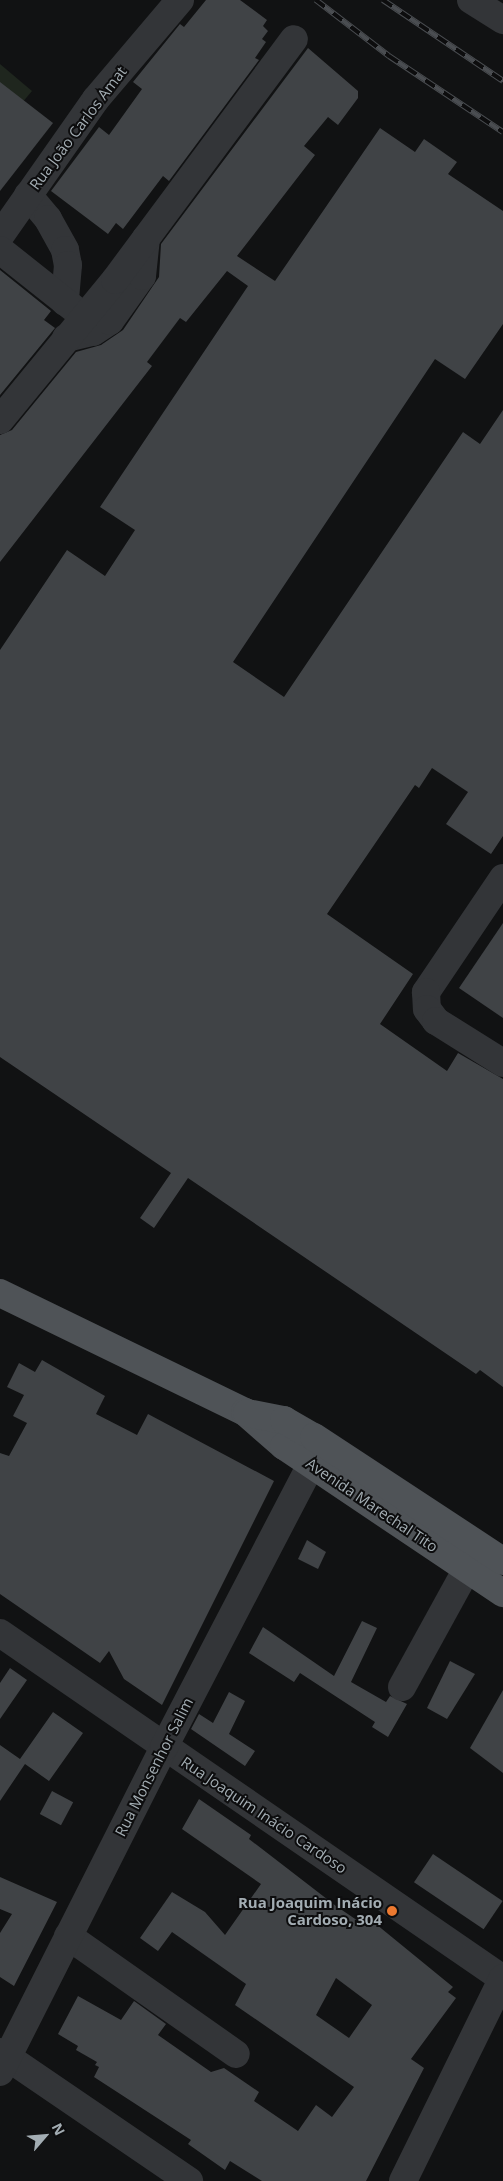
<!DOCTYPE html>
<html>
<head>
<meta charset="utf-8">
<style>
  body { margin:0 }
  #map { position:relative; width:503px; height:2181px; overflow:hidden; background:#111213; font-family:"Open Sans",sans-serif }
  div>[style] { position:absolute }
  .green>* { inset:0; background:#1f261e }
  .building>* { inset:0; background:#404346; transform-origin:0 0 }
  .minor>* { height:28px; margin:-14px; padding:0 14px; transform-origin:14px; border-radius:14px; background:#333538 }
  .major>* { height:28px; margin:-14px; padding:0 14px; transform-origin:14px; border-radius:14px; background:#4f5357 }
  .rail>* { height:5.5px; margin-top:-2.75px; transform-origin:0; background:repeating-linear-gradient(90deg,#0d0d0e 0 11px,#4a4d51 0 22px); box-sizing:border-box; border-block:1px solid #4a4d51 }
  .dots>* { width:14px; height:14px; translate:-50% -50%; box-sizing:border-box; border:2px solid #0d0d0e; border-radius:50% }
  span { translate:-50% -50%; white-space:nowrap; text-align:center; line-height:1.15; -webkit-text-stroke:4px #0d0d0e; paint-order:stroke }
  .street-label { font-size:15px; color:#a3adb3 }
  .poi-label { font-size:15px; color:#a3adb3; font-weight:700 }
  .right { translate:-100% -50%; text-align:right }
  .north { position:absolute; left:20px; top:2111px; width:50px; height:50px; -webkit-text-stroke:4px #0d0d0e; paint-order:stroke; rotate:63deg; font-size:14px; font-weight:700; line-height:20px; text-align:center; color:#a3adb3 }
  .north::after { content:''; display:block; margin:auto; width:18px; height:22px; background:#a3adb3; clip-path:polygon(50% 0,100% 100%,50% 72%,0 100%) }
</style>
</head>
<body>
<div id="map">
  <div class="green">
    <div style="clip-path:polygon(0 64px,32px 91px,0 129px)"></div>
  </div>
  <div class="building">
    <div style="clip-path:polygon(206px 0,240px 0,267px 20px,263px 26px,268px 31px,262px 39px,266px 42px,255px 58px,259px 60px,169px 181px,163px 176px,123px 229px,116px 223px,108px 234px,51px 191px,99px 127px,109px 135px,142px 89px,133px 82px,180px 24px,184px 27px)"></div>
    <div style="clip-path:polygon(308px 48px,358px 91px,358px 98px,338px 125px,328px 117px,304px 146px,315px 155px,237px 256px,275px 281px,380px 128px,415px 152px,424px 139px,457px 162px,448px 174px,503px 211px,503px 324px,465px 379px,435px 359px,233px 662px,284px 697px,463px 432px,480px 444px,503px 410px,503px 836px,491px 854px,446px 824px,468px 792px,432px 768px,419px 788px,415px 785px,327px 914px,413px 974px,380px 1024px,447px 1071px,458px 1053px,503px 1079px,503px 1387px,480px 1370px,476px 1374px,188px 1178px,154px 1228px,140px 1218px,171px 1173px,0 1057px,0 650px,67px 550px,105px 576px,135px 530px,100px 507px,248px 286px,227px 271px,186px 322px,180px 318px,147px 362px,152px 366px,0 562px,0 435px,12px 430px,76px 352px,101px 345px,123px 330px,159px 277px,161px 244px)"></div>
    <div style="clip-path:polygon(0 82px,53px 123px,0 191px)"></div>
    <div style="clip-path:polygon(0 270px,51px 311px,44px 320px,55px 328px,0 395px)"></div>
    <div style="clip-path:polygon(503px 923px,503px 1018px,459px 988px)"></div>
    <div style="clip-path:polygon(42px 1360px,105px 1396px,96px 1414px,137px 1435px,148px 1414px,274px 1481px,162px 1705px,124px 1679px,109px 1651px,100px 1663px,0 1594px,0 1453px,9px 1456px,27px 1423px,13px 1416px,24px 1395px,7px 1387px,19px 1363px,35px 1372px)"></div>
    <div style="clip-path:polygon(307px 1540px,326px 1552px,318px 1569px,298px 1559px)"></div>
    <div style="clip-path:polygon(362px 1621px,377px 1628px,351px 1682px,386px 1702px,390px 1696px,407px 1704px,388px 1737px,372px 1727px,375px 1722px,300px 1673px,294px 1682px,249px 1653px,263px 1627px,334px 1676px)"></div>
    <div style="clip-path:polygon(450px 1661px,475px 1674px,447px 1719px,427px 1708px)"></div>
    <div style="clip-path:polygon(10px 1668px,27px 1680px,0 1719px,0 1683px)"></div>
    <div style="clip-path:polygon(503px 1690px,503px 1773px,470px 1748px)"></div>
    <div style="clip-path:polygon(229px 1692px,245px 1701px,229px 1734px,255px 1751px,245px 1766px,191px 1729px,199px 1714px,213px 1723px)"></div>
    <div style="clip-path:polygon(53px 1712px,83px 1733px,49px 1781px,25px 1764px,0 1801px,0 1745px,20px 1759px)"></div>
    <div style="left:52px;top:1791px;width:24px;height:26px;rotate:28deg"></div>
    <div style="clip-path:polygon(evenodd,199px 1799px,251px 1835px,249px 1839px,336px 1906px,367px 1927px,371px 1920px,453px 1987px,448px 1992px,456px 1998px,411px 2059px,424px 2068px,366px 2181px,262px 2181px,230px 2161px,225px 2170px,188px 2144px,191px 2140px,94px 2077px,99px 2067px,95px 2065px,97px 2062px,76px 2050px,78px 2046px,58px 2034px,78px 1996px,121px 2020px,134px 2001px,166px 2024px,158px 2035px,211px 2072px,224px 2068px,259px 2092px,254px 2101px,298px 2131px,316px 2105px,332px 2117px,354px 2087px,235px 2005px,246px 1984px,172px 1932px,158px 1951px,140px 1938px,172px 1892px,205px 1912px,225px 1935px,261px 1884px,182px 1829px,199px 1799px,336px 1978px,372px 2005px,349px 2038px,316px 2015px,336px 1978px)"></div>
    <div style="left:433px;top:1854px;width:84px;height:34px;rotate:34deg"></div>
    <div style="clip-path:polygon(0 1877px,57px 1902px,14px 1986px,0 1977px,0 1933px,12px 1914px,0 1909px)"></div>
  </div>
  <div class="minor">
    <div style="left:471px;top:0;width:38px;rotate:32deg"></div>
    <div style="left:28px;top:195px;width:31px;rotate:50deg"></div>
    <div style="left:48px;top:219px;width:35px;rotate:61deg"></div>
    <div style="left:65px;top:250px;width:15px;rotate:79deg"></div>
    <div style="left:68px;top:265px;width:37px;rotate:95deg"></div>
    <div style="left:0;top:236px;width:167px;rotate:-55deg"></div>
    <div style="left:96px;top:99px;width:130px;rotate:-49.7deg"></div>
    <div style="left:0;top:250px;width:98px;rotate:38.4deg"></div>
    <div style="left:66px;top:338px;width:28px;rotate:-13deg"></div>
    <div style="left:93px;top:332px;width:20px;rotate:-33deg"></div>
    <div style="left:110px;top:321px;width:55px;rotate:-54.6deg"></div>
    <div style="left:142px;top:276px;width:38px;rotate:-84deg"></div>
    <div style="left:0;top:420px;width:181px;rotate:-50.6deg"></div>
    <div style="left:115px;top:280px;width:300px;rotate:-53.4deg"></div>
    <div style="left:503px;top:878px;width:138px;rotate:124deg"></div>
    <div style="left:426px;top:992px;width:17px;rotate:87deg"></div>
    <div style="left:427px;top:1009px;width:15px;rotate:53deg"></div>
    <div style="left:436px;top:1021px;width:79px;rotate:32.1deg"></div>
    <div style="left:0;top:1633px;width:611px;rotate:34.52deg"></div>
    <div style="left:402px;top:1687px;width:135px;rotate:-61.2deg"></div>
    <div style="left:68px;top:1936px;width:205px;rotate:35.1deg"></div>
    <div style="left:0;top:2052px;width:229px;rotate:34.3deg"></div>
    <div style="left:0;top:2072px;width:364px;rotate:-63.2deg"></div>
    <div style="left:164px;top:1747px;width:318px;rotate:-62.5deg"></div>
    <div style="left:403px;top:2181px;width:226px;rotate:-63.8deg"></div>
  </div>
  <div class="major">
    <div style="left:0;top:1293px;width:272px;rotate:25.9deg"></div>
    <div style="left:245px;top:1412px;width:52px;rotate:41.1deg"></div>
    <div style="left:284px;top:1446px;width:264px;rotate:33.9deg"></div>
    <div style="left:247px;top:1413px;width:38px;rotate:11deg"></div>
    <div style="left:284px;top:1420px;width:34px;rotate:30deg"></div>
    <div style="left:314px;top:1437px;width:226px;rotate:33.3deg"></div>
  </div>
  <div class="rail">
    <div style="left:316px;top:0;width:92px;rotate:37.5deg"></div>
    <div style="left:389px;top:56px;width:137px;rotate:33.7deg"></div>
    <div style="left:383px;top:0;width:145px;rotate:34deg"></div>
  </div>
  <div class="dots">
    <div style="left:392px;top:1911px;background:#ec7930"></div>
  </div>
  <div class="street-label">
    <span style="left:78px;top:128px;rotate:-53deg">Rua João Carlos Amat</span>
    <span style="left:372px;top:1505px;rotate:34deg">Avenida Marechal Tito</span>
    <span style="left:154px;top:1767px;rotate:-63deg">Rua Monsenhor Salim</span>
    <span style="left:264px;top:1815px;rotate:34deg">Rua Joaquim Inácio Cardoso</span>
  </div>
  <div class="poi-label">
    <span class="right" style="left:382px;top:1911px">Rua Joaquim Inácio<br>Cardoso, 304</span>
  </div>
  <div class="north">N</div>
</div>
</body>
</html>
